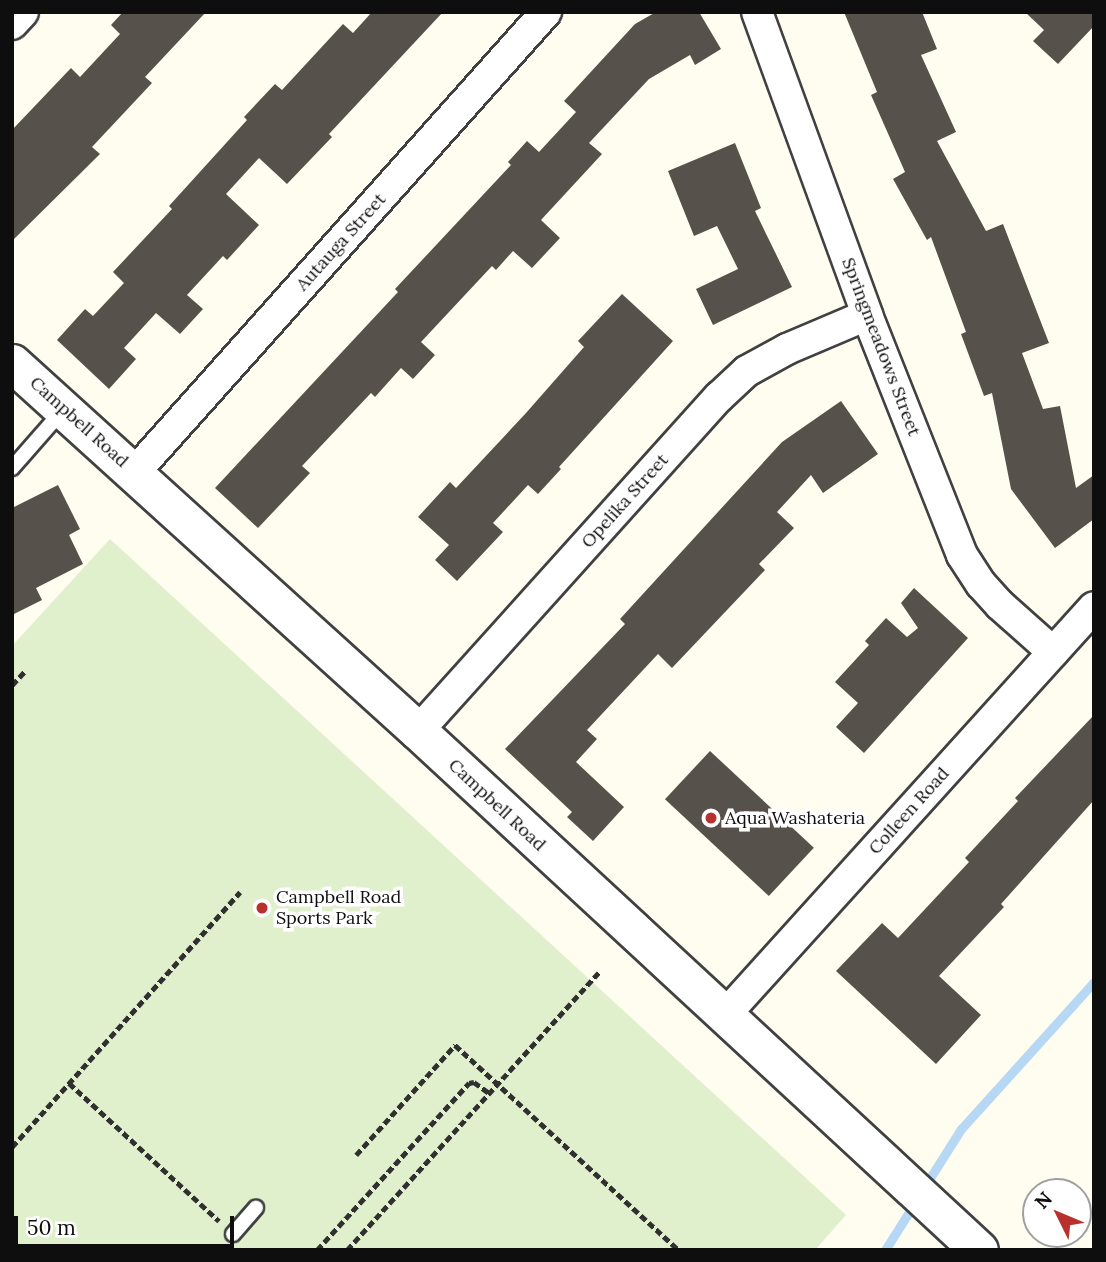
<!DOCTYPE html>
<html>
<head>
<meta charset="utf-8">
<style>
  body { margin:0 }
  #map { position:relative; width:1106px; height:1262px; overflow:hidden; background:#fefdf0; font-family:Lora,serif }
  div>[style] { position:absolute }
  .pitch>* { inset:0; background:#e0efcc }
  .stream>* { height:9px; margin:-4.5px; padding:0 4.5px; transform-origin:4.5px; border-radius:4.5px; background:#b7d8f4 }
  .building>* { inset:0; background:#57514b; transform-origin:0 0 }
  .path>* { height:4.5px; margin-top:-2.25px; transform-origin:0; background:repeating-linear-gradient(90deg,#303030 0 7px,transparent 0 10.5px) }
  .roads { filter:drop-shadow(2px 0 #414141) drop-shadow(-2px 0 #414141) drop-shadow(0 2px #414141) drop-shadow(0 -2px #414141) }
  .service>* { height:14px; margin:-7px; padding:0 7px; transform-origin:7px; border-radius:7px; background:#fff }
  .minor>* { height:30px; margin:-15px; padding:0 15px; transform-origin:15px; border-radius:15px; background:#fff }
  .tertiary>* { height:37px; margin:-18.5px; padding:0 18.5px; transform-origin:18.5px; border-radius:18.5px; background:#fff }
  .dots>* { width:19px; height:19px; translate:-50% -50%; box-sizing:border-box; border:4px solid #fff; border-radius:50% }
  span { translate:-50% -50%; white-space:nowrap; text-align:center; line-height:1.15; -webkit-text-stroke:7px #fff; paint-order:stroke }
  .street-label { font-size:18px; color:#0e0e0e }
  .poi-label { font-size:18px; color:#0e0e0e }
  .left { translate:0 -50%; text-align:left }
  .frame { position:absolute; inset:0; border:14px solid #0e0e0e; pointer-events:none }
  .north { position:absolute; left:1022px; top:1178px; width:70px; height:70px; box-sizing:border-box; background:#fff; border:2px solid #9f9f9f; border-radius:50%; rotate:313deg; font-size:19px; font-weight:700; line-height:28px; text-align:center; color:#0e0e0e }
  .north::after { content:''; display:block; margin:auto; width:24px; height:32px; background:#b9312c; clip-path:polygon(50% 0,100% 100%,50% 72%,0 100%) }
  .scale { position:absolute; left:14px; top:1216px; width:220px; height:32px; box-sizing:border-box; border:4px solid #0e0e0e; border-top:0; padding-left:9px; font-size:21px; line-height:24px; white-space:nowrap; color:#0e0e0e; -webkit-text-stroke:5px #fff; paint-order:stroke }
</style>
</head>
<body>
<div id="map">
  <div class="pitch">
    <div style="clip-path:polygon(110px 539px,846px 1215px,815px 1250px,12px 1250px,12px 646px)"></div>
  </div>
  <div class="stream">
    <div style="left:923px;top:1189px;width:71px;rotate:-57.7deg"></div>
    <div style="left:961px;top:1129px;width:198px;rotate:-47.9deg"></div>
    <div style="left:885px;top:1250px;width:58px;rotate:-57.7deg"></div>
  </div>
  <div class="building">
    <div style="clip-path:polygon(123px 12px,206px 12px,145px 77px,152px 83px,92px 147px,100px 154px,12px 241px,12px 130px,71px 68px,80px 77px,120px 34px,111px 25px)"></div>
    <div style="clip-path:polygon(372px 12px,443px 12px,329px 134px,332px 137px,287px 184px,259px 158px,226px 194px,259px 225px,227px 260px,223px 256px,187px 295px,203px 309px,180px 334px,156px 313px,124px 348px,136px 359px,109px 389px,57px 340px,85px 309px,93px 316px,124px 283px,113px 272px,172px 209px,169px 206px,247px 120px,244px 117px,275px 84px,282px 90px,343px 24px,353px 33px)"></div>
    <div style="clip-path:polygon(656px 12px,699px 12px,721px 49px,695px 65px,690px 55px,649px 79px,589px 143px,602px 154px,541px 220px,560px 238px,532px 268px,513px 251px,496px 270px,492px 266px,421px 342px,435px 355px,413px 379px,401px 368px,375px 397px,371px 393px,302px 466px,310px 473px,258px 528px,215px 488px,398px 292px,395px 289px,511px 165px,508px 162px,527px 141px,539px 152px,576px 112px,564px 101px,635px 24px)"></div>
    <div style="clip-path:polygon(844px 12px,922px 12px,937px 49px,921px 55px,956px 132px,937px 141px,986px 231px,1003px 224px,1049px 343px,1022px 353px,1043px 409px,1060px 406px,1076px 488px,1094px 475px,1094px 519px,1055px 548px,1011px 489px,992px 393px,984px 396px,961px 334px,966px 332px,931px 237px,927px 240px,893px 179px,905px 172px,871px 95px,877px 92px)"></div>
    <div style="clip-path:polygon(1025px 12px,1094px 12px,1094px 26px,1058px 64px,1033px 41px,1044px 30px)"></div>
    <div style="clip-path:polygon(735px 143px,761px 208px,755px 211px,792px 287px,713px 325px,696px 289px,738px 269px,717px 226px,694px 236px,668px 171px)"></div>
    <div style="clip-path:polygon(622px 294px,673px 341px,559px 467px,561px 469px,538px 494px,528px 485px,493px 523px,503px 532px,457px 581px,435px 560px,449px 545px,418px 517px,450px 482px,456px 488px,526px 413px,584px 347px,578px 341px)"></div>
    <div style="clip-path:polygon(841px 401px,878px 454px,823px 493px,811px 475px,777px 512px,794px 528px,759px 564px,765px 570px,672px 668px,658px 654px,587px 730px,597px 739px,576px 762px,624px 807px,593px 841px,567px 817px,572px 812px,505px 749px,625px 624px,620px 619px,782px 442px)"></div>
    <div style="clip-path:polygon(58px 485px,80px 529px,69px 535px,83px 564px,36px 588px,42px 600px,12px 615px,12px 508px)"></div>
    <div style="clip-path:polygon(914px 588px,968px 638px,864px 753px,836px 727px,858px 703px,835px 682px,869px 645px,865px 641px,886px 618px,907px 637px,918px 628px,901px 603px)"></div>
    <div style="clip-path:polygon(1094px 715px,1094px 800px,1001px 904px,1004px 907px,939px 976px,981px 1015px,936px 1064px,836px 971px,882px 923px,898px 938px,969px 862px,965px 858px,1018px 801px,1015px 798px)"></div>
    <div style="left:710px;top:751px;width:142px;height:66px;rotate:43deg"></div>
  </div>
  <div class="path">
    <div style="left:12px;top:685px;width:18px;rotate:-47deg"></div>
    <div style="left:69px;top:1083px;width:204px;rotate:42.6deg"></div>
    <div style="left:12px;top:1147px;width:342px;rotate:-48.2deg"></div>
    <div style="left:356px;top:1155px;width:148px;rotate:-48deg"></div>
    <div style="left:455px;top:1045px;width:304px;rotate:42.5deg"></div>
    <div style="left:317px;top:1250px;width:226px;rotate:-47.7deg"></div>
    <div style="left:469px;top:1083px;width:5px;rotate:-11deg"></div>
    <div style="left:474px;top:1082px;width:19px;rotate:36deg"></div>
    <div style="left:347px;top:1250px;width:375px;rotate:-47.8deg"></div>
  </div>
  <div class="roads">
    <div class="service">
      <div style="left:12px;top:468px;width:76px;rotate:-48.7deg"></div>
      <div style="left:233px;top:1234px;width:35px;rotate:-49deg"></div>
    </div>
    <div class="minor">
      <div style="left:757px;top:12px;width:322px;rotate:70deg"></div>
      <div style="left:867px;top:315px;width:258px;rotate:68.4deg"></div>
      <div style="left:962px;top:555px;width:35px;rotate:57deg"></div>
      <div style="left:981px;top:584px;width:28px;rotate:48deg"></div>
      <div style="left:1000px;top:605px;width:71px;rotate:41.6deg"></div>
      <div style="left:12px;top:24px;width:16px;rotate:-47deg"></div>
      <div style="left:135px;top:472px;width:617px;rotate:-48.22deg"></div>
      <div style="left:418px;top:731px;width:450px;rotate:-48deg"></div>
      <div style="left:719px;top:397px;width:38px;rotate:-43deg"></div>
      <div style="left:747px;top:371px;width:46px;rotate:-28.8deg"></div>
      <div style="left:787px;top:349px;width:87px;rotate:-23deg"></div>
      <div style="left:725px;top:1015px;width:550px;rotate:-47.87deg"></div>
    </div>
    <div class="tertiary">
      <div style="left:12px;top:363px;width:548px;rotate:42.19deg"></div>
      <div style="left:418px;top:731px;width:764px;rotate:42.77deg"></div>
    </div>
  </div>
  <div class="dots">
    <div style="left:711px;top:818px;background:#b9312c"></div>
    <div style="left:262px;top:908px;background:#b9312c"></div>
  </div>
  <div class="street-label">
    <span style="left:341px;top:242px;rotate:-48deg">Autauga Street</span>
    <span style="left:881px;top:347px;rotate:69deg">Springmeadows Street</span>
    <span style="left:79px;top:422px;rotate:42deg">Campbell Road</span>
    <span style="left:625px;top:501px;rotate:-48deg">Opelika Street</span>
    <span style="left:497px;top:805px;rotate:43deg">Campbell Road</span>
    <span style="left:909px;top:811px;rotate:-48deg">Colleen Road</span>
  </div>
  <div class="poi-label">
    <span class="left" style="left:725px;top:818px">Aqua Washateria</span>
    <span class="left" style="left:276px;top:908px">Campbell Road<br>Sports Park</span>
  </div>
  <div class="frame"></div>
  <div class="north">N</div>
  <div class="scale">50 m</div>
</div>
</body>
</html>
